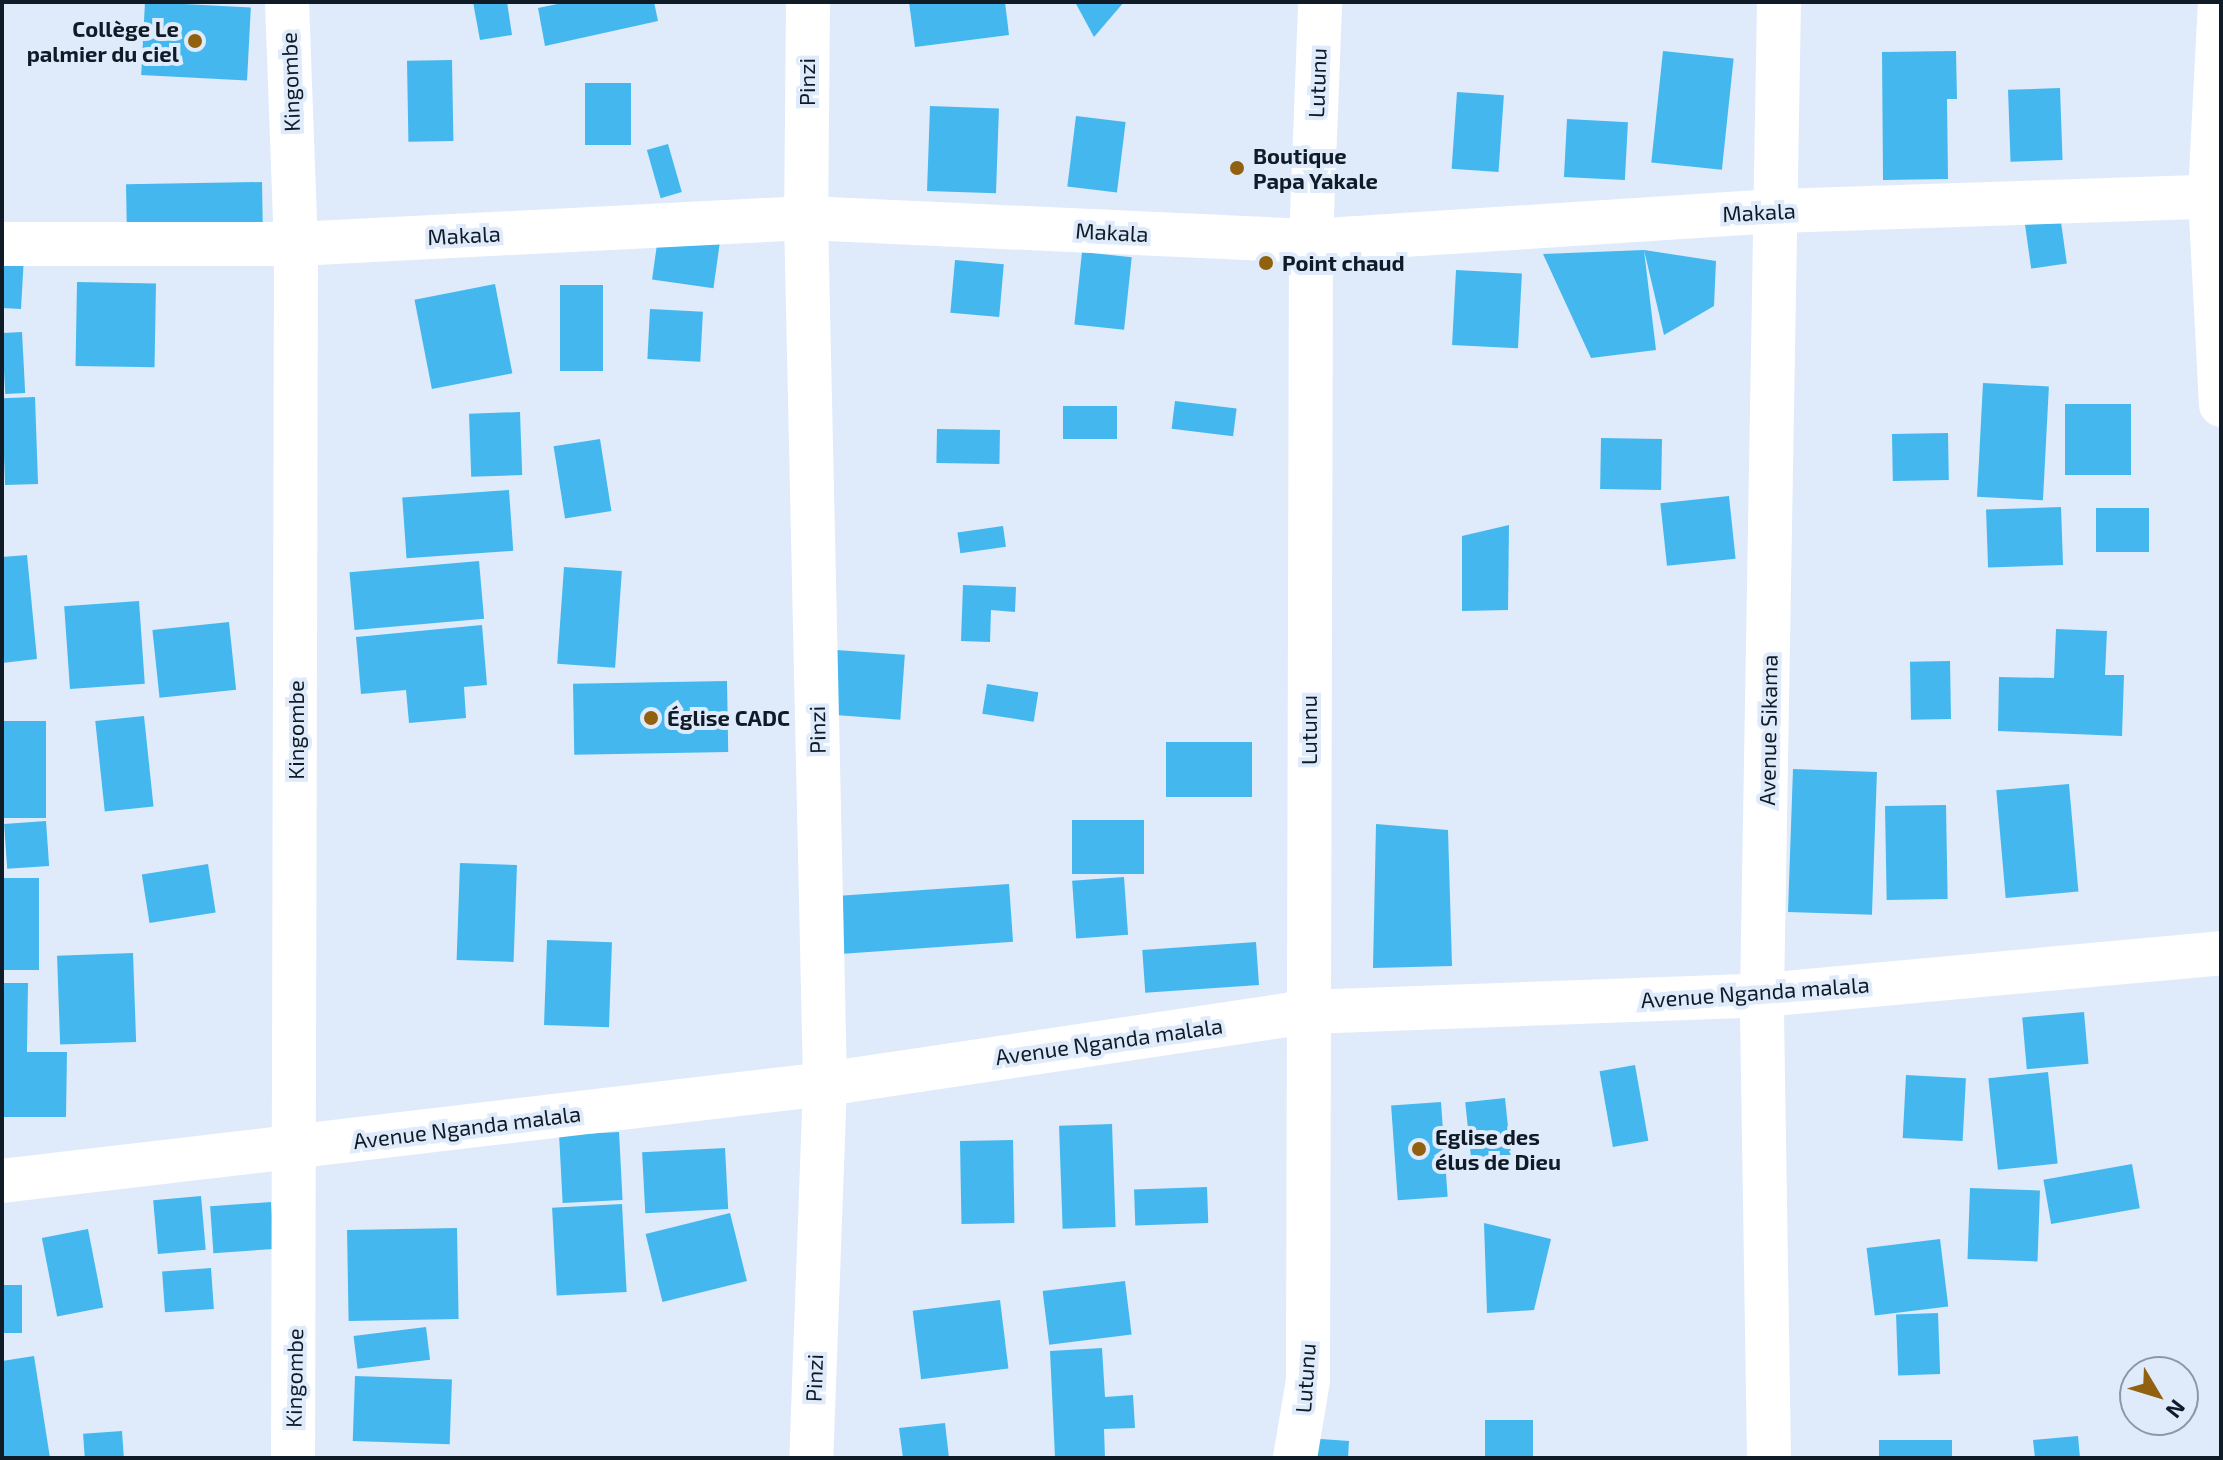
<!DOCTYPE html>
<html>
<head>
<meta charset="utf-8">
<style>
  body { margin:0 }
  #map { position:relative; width:2223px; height:1460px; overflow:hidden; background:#dfebfa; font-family:"Exo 2",sans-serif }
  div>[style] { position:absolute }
  .building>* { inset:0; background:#44b8ee; transform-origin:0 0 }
  .street>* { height:44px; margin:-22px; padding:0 22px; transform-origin:22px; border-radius:22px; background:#fff }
  .dots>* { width:22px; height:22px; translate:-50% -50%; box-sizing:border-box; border:4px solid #dfebfa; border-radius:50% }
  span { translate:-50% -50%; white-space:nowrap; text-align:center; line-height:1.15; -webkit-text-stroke:8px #dfebfa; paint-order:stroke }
  .poi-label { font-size:22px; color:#101b28; font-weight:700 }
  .right { translate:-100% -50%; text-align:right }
  .left { translate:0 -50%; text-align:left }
  .street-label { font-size:22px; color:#101b28 }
  .frame { position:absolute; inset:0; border:4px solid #101b28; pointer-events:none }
  .north { position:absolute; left:2119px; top:1356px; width:80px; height:80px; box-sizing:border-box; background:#dfebfa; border:2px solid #8c98a6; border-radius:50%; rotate:128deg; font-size:22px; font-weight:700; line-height:32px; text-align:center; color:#101b28 }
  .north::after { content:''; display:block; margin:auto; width:28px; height:36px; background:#92610f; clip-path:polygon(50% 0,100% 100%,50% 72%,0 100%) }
</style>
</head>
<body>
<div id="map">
  <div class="building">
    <div style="left:145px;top:2px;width:106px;height:73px;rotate:3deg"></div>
    <div style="clip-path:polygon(473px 2px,507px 2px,512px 35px,480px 40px)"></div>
    <div style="clip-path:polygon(567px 2px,654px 2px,658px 21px,545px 46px,538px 8px)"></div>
    <div style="clip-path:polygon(909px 2px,1005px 2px,1009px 35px,915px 47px)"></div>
    <div style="clip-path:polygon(1075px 2px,1124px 2px,1094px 37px)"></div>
    <div style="left:1663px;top:51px;width:71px;height:112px;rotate:6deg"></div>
    <div style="clip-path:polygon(1956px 51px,1957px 99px,1947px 99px,1948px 179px,1883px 180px,1882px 52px)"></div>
    <div style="left:452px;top:60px;width:81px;height:45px;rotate:89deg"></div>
    <div style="left:585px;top:83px;width:46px;height:62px"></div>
    <div style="left:2060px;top:88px;width:72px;height:52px;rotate:88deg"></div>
    <div style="left:1457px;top:92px;width:47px;height:77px;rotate:4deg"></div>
    <div style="left:930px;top:106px;width:69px;height:85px;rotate:2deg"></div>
    <div style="left:1076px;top:116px;width:50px;height:71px;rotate:7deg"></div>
    <div style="left:1567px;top:119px;width:61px;height:58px;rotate:3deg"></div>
    <div style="left:668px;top:144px;width:50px;height:22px;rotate:74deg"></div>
    <div style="left:262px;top:182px;width:45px;height:136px;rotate:89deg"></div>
    <div style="left:2060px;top:215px;width:49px;height:36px;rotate:82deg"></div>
    <div style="left:659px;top:230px;width:62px;height:50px;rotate:8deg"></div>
    <div style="clip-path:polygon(1644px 250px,1656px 350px,1591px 358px,1543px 254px,1644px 250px,1716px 261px,1714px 306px,1664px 335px)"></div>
    <div style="left:1082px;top:252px;width:50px;height:73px;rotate:6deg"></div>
    <div style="clip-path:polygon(2px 256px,24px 256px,21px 309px,2px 308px)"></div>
    <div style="left:955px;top:260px;width:49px;height:53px;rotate:5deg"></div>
    <div style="left:1456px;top:270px;width:66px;height:75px;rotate:3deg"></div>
    <div style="left:77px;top:282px;width:79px;height:84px;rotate:1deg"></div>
    <div style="left:495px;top:284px;width:91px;height:82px;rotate:79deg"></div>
    <div style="left:560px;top:285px;width:43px;height:86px"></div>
    <div style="left:650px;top:309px;width:53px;height:50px;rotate:3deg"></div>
    <div style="left:22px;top:332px;width:61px;height:20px;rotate:87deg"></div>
    <div style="left:1983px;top:383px;width:66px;height:114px;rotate:3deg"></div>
    <div style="left:35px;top:397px;width:87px;height:33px;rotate:88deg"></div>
    <div style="left:1175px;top:401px;width:62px;height:28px;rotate:7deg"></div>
    <div style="left:2131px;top:404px;width:71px;height:66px;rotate:90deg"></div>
    <div style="left:1117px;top:406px;width:33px;height:54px;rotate:90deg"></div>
    <div style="left:520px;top:412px;width:63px;height:51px;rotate:88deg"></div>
    <div style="left:937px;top:429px;width:63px;height:34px;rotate:1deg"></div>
    <div style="left:1948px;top:433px;width:47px;height:56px;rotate:89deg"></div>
    <div style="left:600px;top:439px;width:73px;height:47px;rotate:81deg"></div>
    <div style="left:1662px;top:439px;width:51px;height:61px;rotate:91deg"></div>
    <div style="left:509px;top:490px;width:61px;height:107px;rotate:86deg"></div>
    <div style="left:1729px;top:496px;width:63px;height:69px;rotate:84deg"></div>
    <div style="left:2061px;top:507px;width:58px;height:75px;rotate:88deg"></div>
    <div style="left:2096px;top:508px;width:53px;height:44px"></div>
    <div style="clip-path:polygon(1509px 525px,1508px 610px,1462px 611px,1462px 536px)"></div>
    <div style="left:1003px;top:526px;width:21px;height:46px;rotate:82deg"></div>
    <div style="clip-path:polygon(27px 555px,37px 659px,2px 663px,2px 557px)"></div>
    <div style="left:479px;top:561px;width:58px;height:130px;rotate:85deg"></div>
    <div style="left:564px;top:567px;width:58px;height:97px;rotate:4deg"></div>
    <div style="clip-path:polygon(963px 585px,1016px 587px,1015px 612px,991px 610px,990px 642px,961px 641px)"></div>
    <div style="left:139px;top:601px;width:83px;height:75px;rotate:86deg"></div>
    <div style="left:229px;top:622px;width:68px;height:77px;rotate:84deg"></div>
    <div style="clip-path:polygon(482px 625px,487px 685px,464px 687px,466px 718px,409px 723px,406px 690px,361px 694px,356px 637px)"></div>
    <div style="clip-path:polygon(2056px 629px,2107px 631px,2105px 675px,2124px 675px,2122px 736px,1998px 731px,1999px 677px,2054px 678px)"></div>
    <div style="left:836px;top:650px;width:69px;height:65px;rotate:4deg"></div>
    <div style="left:1950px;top:661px;width:58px;height:40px;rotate:89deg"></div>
    <div style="left:727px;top:681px;width:71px;height:154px;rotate:89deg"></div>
    <div style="left:987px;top:684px;width:52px;height:30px;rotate:9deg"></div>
    <div style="left:144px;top:716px;width:91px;height:49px;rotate:84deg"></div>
    <div style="left:2px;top:721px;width:44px;height:97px"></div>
    <div style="left:1166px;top:742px;width:86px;height:55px"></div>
    <div style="left:1793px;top:769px;width:84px;height:143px;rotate:2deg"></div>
    <div style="left:2069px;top:784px;width:108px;height:73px;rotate:85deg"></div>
    <div style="left:1946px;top:805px;width:94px;height:61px;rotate:89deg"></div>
    <div style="left:1144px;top:820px;width:54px;height:72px;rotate:90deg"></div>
    <div style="left:46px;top:821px;width:45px;height:42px;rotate:86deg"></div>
    <div style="clip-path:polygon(1376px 824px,1448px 830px,1452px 966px,1373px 968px)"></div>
    <div style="left:460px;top:863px;width:57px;height:97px;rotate:2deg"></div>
    <div style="left:208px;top:864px;width:49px;height:67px;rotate:81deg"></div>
    <div style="left:1124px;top:877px;width:58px;height:52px;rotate:86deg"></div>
    <div style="left:2px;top:878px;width:37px;height:92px"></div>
    <div style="left:1009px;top:884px;width:58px;height:173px;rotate:86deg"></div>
    <div style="left:547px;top:940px;width:65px;height:85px;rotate:2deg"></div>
    <div style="left:1256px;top:942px;width:43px;height:114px;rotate:86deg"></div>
    <div style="left:133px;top:953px;width:89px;height:76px;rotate:88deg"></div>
    <div style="clip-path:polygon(2px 983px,28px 983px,27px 1052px,67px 1052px,66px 1117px,2px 1117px)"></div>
    <div style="left:2084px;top:1012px;width:52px;height:62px;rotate:85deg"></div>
    <div style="left:1635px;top:1065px;width:77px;height:36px;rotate:80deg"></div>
    <div style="left:2048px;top:1072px;width:92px;height:60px;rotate:84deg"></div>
    <div style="left:1906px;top:1075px;width:60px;height:63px;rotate:3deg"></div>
    <div style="left:1505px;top:1098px;width:57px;height:40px;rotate:84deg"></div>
    <div style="left:1441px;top:1102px;width:95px;height:50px;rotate:86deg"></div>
    <div style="left:1112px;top:1124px;width:103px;height:53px;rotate:88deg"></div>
    <div style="left:619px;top:1132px;width:68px;height:60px;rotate:87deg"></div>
    <div style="left:1013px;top:1140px;width:83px;height:53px;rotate:89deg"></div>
    <div style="left:725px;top:1148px;width:61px;height:83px;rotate:87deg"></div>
    <div style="left:2132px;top:1164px;width:45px;height:90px;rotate:80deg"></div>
    <div style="left:1207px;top:1187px;width:36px;height:73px;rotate:88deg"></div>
    <div style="left:1970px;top:1188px;width:70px;height:71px;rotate:2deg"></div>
    <div style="left:201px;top:1196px;width:54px;height:48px;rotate:85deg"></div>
    <div style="left:271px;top:1202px;width:47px;height:61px;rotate:86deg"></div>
    <div style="left:622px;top:1204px;width:88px;height:70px;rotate:87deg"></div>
    <div style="left:730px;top:1213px;width:70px;height:87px;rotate:76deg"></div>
    <div style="clip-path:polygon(1484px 1223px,1551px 1239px,1534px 1310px,1487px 1313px)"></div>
    <div style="left:457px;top:1228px;width:91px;height:110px;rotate:89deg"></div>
    <div style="left:88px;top:1229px;width:80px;height:47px;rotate:79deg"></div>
    <div style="left:1940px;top:1239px;width:68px;height:74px;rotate:83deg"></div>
    <div style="left:211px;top:1268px;width:41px;height:49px;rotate:86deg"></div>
    <div style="left:1125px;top:1281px;width:54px;height:83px;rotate:83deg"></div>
    <div style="left:2px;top:1285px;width:20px;height:48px"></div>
    <div style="left:1000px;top:1300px;width:69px;height:88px;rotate:83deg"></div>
    <div style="left:1938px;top:1313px;width:61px;height:42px;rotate:88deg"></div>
    <div style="left:426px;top:1327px;width:33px;height:73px;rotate:83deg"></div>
    <div style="clip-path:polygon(1102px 1348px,1105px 1397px,1133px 1395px,1135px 1428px,1104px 1429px,1105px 1458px,1055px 1458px,1050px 1351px)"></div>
    <div style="clip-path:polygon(34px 1356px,50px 1458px,2px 1458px,2px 1361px)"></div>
    <div style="left:355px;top:1376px;width:97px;height:65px;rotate:2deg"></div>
    <div style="left:1485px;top:1420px;width:48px;height:38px"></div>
    <div style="clip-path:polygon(945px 1423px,949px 1458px,903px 1458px,899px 1428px)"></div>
    <div style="left:122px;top:1431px;width:27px;height:39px;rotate:86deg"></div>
    <div style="clip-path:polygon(2078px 1436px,2080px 1458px,2035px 1458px,2033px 1440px)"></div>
    <div style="clip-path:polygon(1307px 1438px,1349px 1441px,1348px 1458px,1305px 1458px)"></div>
    <div style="left:1952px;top:1440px;width:18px;height:73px;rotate:90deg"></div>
  </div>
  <div class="street">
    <div style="left:287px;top:2px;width:242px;rotate:87.9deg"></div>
    <div style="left:296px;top:244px;width:1214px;rotate:90.14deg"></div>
    <div style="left:808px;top:2px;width:216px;rotate:90.5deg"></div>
    <div style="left:806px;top:218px;width:866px;rotate:88.74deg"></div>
    <div style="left:825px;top:1084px;width:374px;rotate:92.1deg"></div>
    <div style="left:2220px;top:2px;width:194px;rotate:93deg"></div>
    <div style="left:2210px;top:196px;width:209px;rotate:87deg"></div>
    <div style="left:2px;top:244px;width:294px"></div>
    <div style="left:296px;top:244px;width:511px;rotate:-2.92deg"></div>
    <div style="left:806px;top:218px;width:506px;rotate:2.61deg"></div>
    <div style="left:1311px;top:241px;width:468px;rotate:-3.7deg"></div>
    <div style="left:1778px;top:211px;width:443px;rotate:-1.9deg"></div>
    <div style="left:2px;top:1181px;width:829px;rotate:-6.72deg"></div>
    <div style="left:825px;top:1084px;width:488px;rotate:-8.5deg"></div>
    <div style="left:1308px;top:1012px;width:454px;rotate:-2.1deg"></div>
    <div style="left:1762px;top:995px;width:461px;rotate:-5.2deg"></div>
    <div style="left:1295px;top:1458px;width:79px;rotate:-80.5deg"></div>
    <div style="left:1308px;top:1380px;width:1139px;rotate:-89.85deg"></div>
    <div style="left:1311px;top:241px;width:239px;rotate:-87.8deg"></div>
    <div style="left:1769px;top:1458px;width:463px;rotate:-90.9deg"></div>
    <div style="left:1762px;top:995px;width:993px;rotate:-89.02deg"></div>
  </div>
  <div class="dots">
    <div style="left:195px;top:41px;background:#92610f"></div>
    <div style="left:1237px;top:168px;background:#92610f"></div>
    <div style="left:1266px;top:263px;background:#92610f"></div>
    <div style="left:651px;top:718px;background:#92610f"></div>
    <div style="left:1419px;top:1149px;background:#92610f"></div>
  </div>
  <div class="poi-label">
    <span class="right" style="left:179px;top:41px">Collège Le<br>palmier du ciel</span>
    <span class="left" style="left:1253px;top:168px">Boutique<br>Papa Yakale</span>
    <span class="left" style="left:1282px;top:263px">Point chaud</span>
    <span class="left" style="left:667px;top:718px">Église CADC</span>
    <span class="left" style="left:1435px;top:1149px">Eglise des<br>élus de Dieu</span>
  </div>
  <div class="street-label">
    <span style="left:290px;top:82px;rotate:-92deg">Kingombe</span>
    <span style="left:807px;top:82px;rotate:-90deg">Pinzi</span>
    <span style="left:1317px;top:83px;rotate:-88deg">Lutunu</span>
    <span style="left:1759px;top:212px;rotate:-3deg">Makala</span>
    <span style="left:1112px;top:232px;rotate:3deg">Makala</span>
    <span style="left:464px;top:235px;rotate:-3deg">Makala</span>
    <span style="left:296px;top:730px;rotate:-90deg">Kingombe</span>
    <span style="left:817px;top:730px;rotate:-91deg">Pinzi</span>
    <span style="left:1309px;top:730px;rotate:-90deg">Lutunu</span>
    <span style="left:1768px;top:730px;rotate:-89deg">Avenue Sikama</span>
    <span style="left:1755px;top:992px;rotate:-4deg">Avenue Nganda malala</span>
    <span style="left:1109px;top:1041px;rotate:-8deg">Avenue Nganda malala</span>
    <span style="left:467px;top:1127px;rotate:-7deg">Avenue Nganda malala</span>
    <span style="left:294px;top:1378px;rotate:-89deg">Kingombe</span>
    <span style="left:814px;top:1378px;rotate:-88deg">Pinzi</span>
    <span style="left:1305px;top:1378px;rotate:-86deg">Lutunu</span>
  </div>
  <div class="frame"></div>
  <div class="north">N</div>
</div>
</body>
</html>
